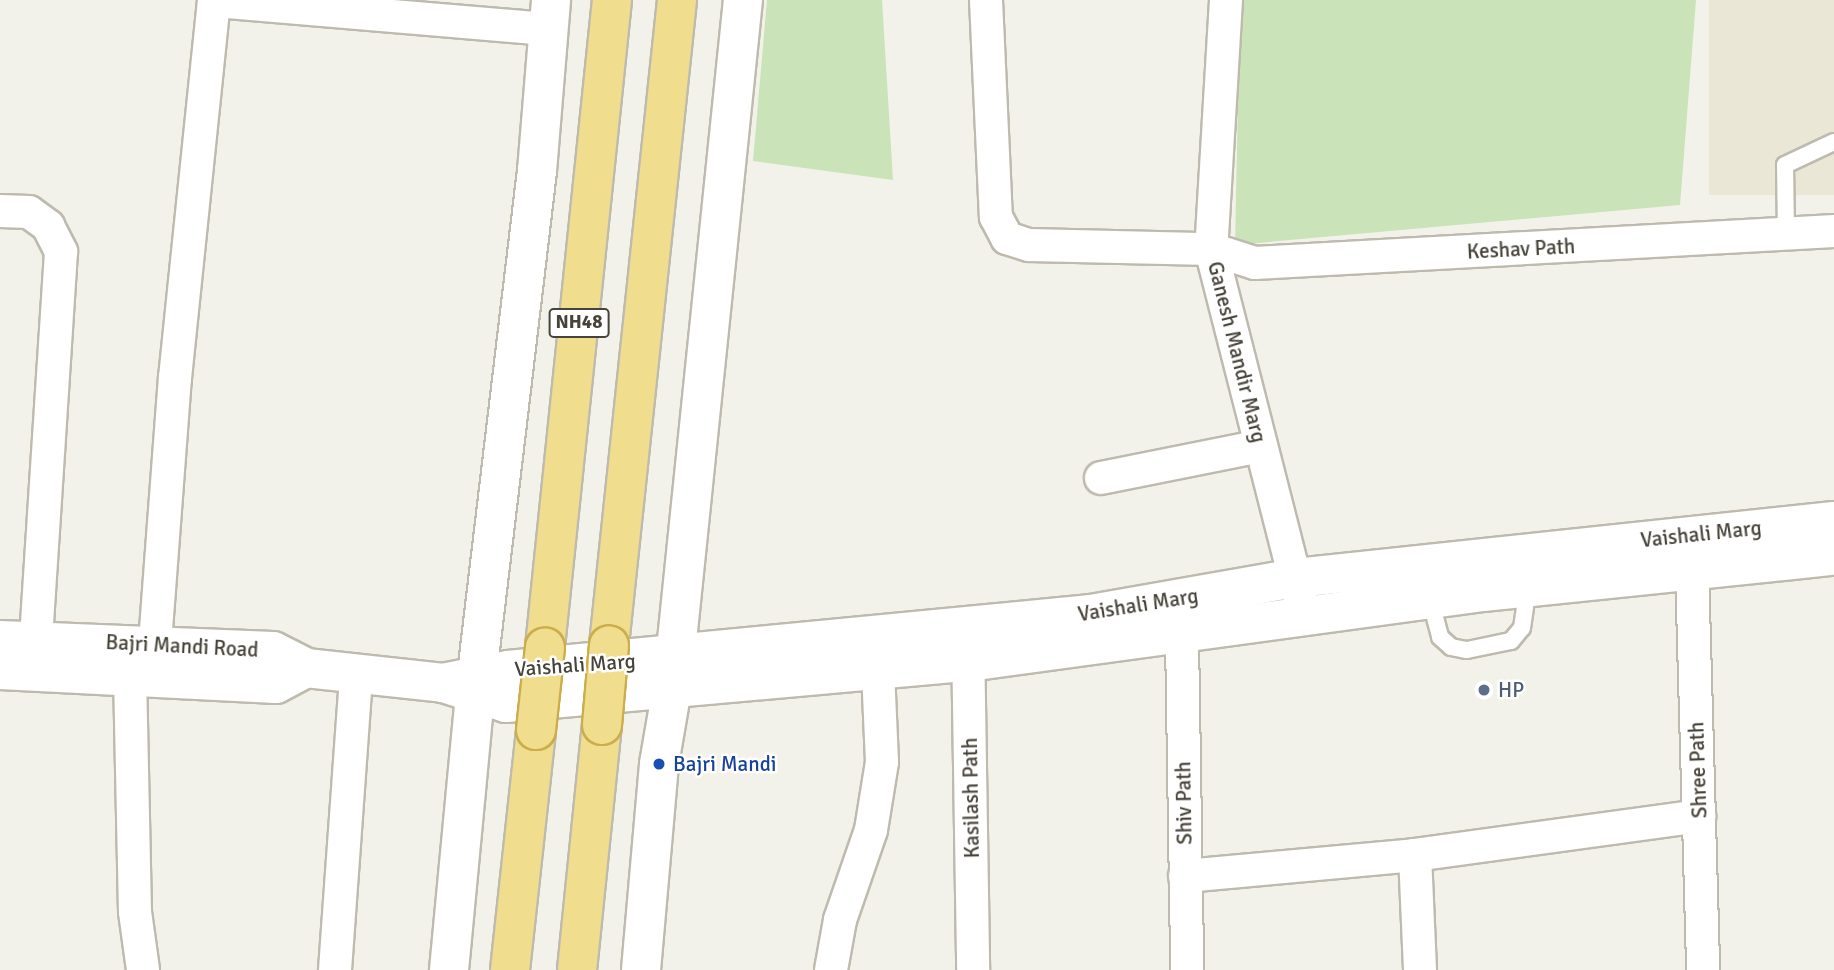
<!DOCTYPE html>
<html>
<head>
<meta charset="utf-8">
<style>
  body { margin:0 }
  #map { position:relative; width:1834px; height:970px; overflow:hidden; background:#f3f2ea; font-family:Signika,sans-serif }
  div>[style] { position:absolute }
  .education>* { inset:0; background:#ebe7d6; transform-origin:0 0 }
  .green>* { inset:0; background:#cae3b8 }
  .roads { filter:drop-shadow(2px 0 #bebaae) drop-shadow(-2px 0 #bebaae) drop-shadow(0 2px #bebaae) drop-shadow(0 -2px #bebaae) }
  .service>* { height:16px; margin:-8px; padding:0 8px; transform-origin:8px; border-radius:8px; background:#fff }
  .minor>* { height:32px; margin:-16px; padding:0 16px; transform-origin:16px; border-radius:16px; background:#fff }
  .tertiary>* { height:38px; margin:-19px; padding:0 19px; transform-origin:19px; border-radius:19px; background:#fff }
  .trunk>* { height:38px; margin:-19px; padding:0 19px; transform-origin:19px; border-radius:19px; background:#f0de8e }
  .bridges { filter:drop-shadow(2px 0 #ccad4b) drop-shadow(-2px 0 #ccad4b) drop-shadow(0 2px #ccad4b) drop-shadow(0 -2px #ccad4b) }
  .trunk-bridge>* { height:38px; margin:-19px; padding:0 19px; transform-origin:19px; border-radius:19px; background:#f0de8e }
  .dots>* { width:19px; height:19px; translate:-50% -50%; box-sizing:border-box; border:4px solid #fff; border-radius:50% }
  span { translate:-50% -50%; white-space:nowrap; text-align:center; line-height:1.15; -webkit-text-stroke:5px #fff; paint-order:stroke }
  .shield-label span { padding:2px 5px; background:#fff; border:2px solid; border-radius:5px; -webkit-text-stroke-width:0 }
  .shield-label { font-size:19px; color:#464339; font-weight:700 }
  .street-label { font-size:21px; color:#464339 }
  .service-label { font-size:21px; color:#4e5e75 }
  .left { translate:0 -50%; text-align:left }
  .transit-label { font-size:21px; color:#164399 }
</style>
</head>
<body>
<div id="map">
  <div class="education">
    <div style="left:1709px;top:0;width:125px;height:195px"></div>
  </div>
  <div class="green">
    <div style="clip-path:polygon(767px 0,882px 0,893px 180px,753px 161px)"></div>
    <div style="clip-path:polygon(1240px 0,1696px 0,1680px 205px,1235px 245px)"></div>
  </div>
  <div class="roads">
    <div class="service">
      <div style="left:1786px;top:234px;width:69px;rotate:-90.8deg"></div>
      <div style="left:1785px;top:165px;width:54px;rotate:-25.1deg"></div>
      <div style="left:1430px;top:599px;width:39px;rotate:75deg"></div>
      <div style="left:1440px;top:637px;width:15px;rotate:42deg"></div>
      <div style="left:1451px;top:647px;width:16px;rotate:11deg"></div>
      <div style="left:1467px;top:650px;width:45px;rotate:-11.6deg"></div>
      <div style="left:1511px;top:641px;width:17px;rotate:-50deg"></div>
      <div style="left:1522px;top:628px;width:41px;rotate:-81.7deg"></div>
    </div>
    <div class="minor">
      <div style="left:986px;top:0;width:217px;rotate:87.4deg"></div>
      <div style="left:996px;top:217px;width:24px;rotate:62deg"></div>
      <div style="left:1007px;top:238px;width:23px;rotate:18deg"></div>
      <div style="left:1029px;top:245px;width:182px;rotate:1.3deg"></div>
      <div style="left:1211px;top:249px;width:46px;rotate:17.7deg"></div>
      <div style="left:1255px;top:263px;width:580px;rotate:-3.16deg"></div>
      <div style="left:1226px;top:0;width:249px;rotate:93.4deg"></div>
      <div style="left:1211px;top:249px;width:377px;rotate:75.7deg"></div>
      <div style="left:214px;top:1px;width:336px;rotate:4.8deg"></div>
      <div style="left:0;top:211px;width:29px;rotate:2deg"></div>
      <div style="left:29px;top:212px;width:24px;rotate:36deg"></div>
      <div style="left:48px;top:226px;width:29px;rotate:63deg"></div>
      <div style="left:61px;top:252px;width:390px;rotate:93.7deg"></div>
      <div style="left:1101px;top:478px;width:163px;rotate:-11.3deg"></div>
      <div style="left:1692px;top:570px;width:400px;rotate:88.4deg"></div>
      <div style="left:1182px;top:637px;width:333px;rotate:89.1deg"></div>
      <div style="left:968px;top:639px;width:331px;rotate:89.1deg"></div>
      <div style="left:155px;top:643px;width:266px;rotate:-85.7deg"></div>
      <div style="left:175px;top:378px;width:380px;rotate:-84.1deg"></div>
      <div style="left:130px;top:674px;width:238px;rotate:88.8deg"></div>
      <div style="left:135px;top:912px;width:59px;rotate:82.1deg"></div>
      <div style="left:1415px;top:855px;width:115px;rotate:87.5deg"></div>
      <div style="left:1185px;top:876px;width:231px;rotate:-5.2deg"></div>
      <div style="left:1415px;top:855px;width:287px;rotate:-7.8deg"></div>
      <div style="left:335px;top:970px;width:296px;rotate:-85.9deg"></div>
      <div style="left:831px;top:970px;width:51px;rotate:-79.8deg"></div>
      <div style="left:840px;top:920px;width:95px;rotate:-71deg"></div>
      <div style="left:871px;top:830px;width:69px;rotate:-80.8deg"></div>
      <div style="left:882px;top:762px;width:116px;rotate:-92.5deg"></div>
    </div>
    <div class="tertiary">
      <div style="left:0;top:640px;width:273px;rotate:2.3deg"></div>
      <div style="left:273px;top:651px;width:37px;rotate:27deg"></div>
      <div style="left:306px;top:668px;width:138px;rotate:6.2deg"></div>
      <div style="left:443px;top:683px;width:66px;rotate:17.6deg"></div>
      <div style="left:506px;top:703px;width:465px;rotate:-5.1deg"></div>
      <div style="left:969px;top:662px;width:519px;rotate:-7.76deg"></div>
      <div style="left:1483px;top:592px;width:353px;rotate:-5.9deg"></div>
      <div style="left:0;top:670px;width:276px;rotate:2.9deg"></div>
      <div style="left:276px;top:684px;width:34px;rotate:-28deg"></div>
      <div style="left:443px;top:683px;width:66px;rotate:-11.3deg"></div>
      <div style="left:508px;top:670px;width:586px;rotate:-5.49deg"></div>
      <div style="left:1091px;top:614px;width:208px;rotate:-10deg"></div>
      <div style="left:1296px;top:578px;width:541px;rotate:-6.05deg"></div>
      <div style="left:449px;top:970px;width:297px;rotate:-84.6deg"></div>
      <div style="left:477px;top:674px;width:507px;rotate:-83.2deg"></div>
      <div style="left:537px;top:171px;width:172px;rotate:-85.3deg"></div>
      <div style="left:641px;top:970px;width:207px;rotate:-85deg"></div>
      <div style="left:659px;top:764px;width:76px;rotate:-80.2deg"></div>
      <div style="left:672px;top:689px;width:693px;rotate:-84.12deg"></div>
    </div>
    <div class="trunk">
      <div style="left:609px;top:645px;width:649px;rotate:-83.98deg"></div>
      <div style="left:545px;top:647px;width:650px;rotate:-84.09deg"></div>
      <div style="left:510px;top:970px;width:241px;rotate:-83.8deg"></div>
      <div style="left:577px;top:970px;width:246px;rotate:-84.2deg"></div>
    </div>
  </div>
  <div class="bridges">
    <div class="trunk-bridge">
      <div style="left:602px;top:725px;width:80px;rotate:-85deg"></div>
      <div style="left:536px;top:730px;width:83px;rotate:-83.8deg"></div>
    </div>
  </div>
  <div class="dots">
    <div style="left:1484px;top:690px;background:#5c6f8a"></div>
    <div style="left:659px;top:764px;background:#1a4fb4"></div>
  </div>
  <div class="shield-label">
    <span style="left:579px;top:323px">NH48</span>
  </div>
  <div class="street-label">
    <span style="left:1521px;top:249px;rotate:-3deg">Keshav Path</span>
    <span style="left:1237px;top:352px;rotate:76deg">Ganesh Mandir Marg</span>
    <span style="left:1701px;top:534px;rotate:-6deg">Vaishali Marg</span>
    <span style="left:1138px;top:605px;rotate:-9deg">Vaishali Marg</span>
    <span style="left:182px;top:646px;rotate:3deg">Bajri Mandi Road</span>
    <span style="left:575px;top:665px;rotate:-4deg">Vaishali Marg</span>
    <span style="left:1698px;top:770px;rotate:-92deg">Shree Path</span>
    <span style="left:971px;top:798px;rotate:-91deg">Kasilash Path</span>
    <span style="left:1184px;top:803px;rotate:-91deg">Shiv Path</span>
  </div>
  <div class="service-label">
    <span class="left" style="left:1498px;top:690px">HP</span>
  </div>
  <div class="transit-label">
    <span class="left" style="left:673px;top:764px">Bajri Mandi</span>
  </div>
</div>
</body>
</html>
